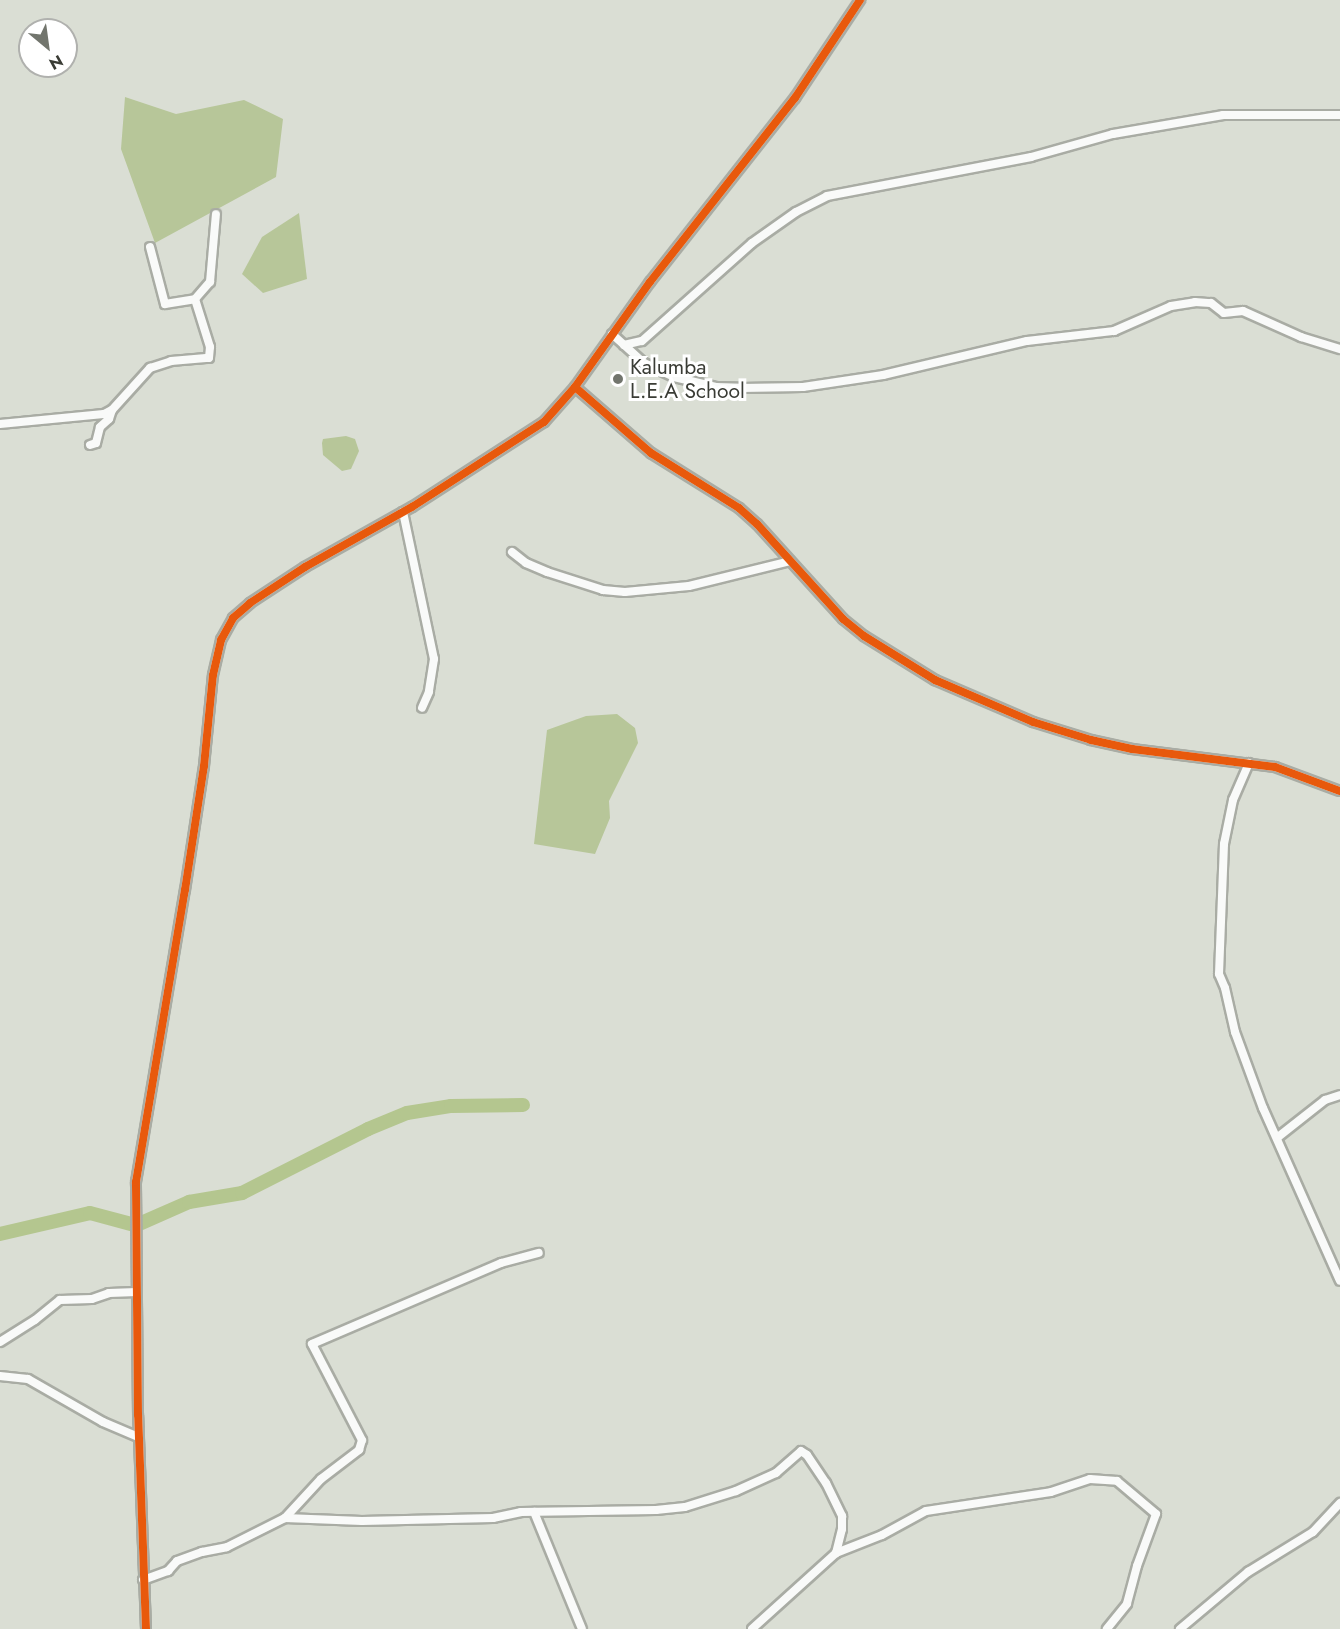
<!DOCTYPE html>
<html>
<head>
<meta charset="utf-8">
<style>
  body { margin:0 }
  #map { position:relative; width:1340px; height:1629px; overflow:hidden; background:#daded4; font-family:Jost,sans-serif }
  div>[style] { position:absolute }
  .forest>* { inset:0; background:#b7c699 }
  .river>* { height:14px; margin:-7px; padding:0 7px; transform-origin:7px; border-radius:7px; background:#b4c68f }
  .roads { filter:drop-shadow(2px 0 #a9aca4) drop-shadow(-2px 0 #a9aca4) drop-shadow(0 2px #a9aca4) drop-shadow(0 -2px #a9aca4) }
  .minor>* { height:8px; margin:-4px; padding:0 4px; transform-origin:4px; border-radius:4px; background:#f9faf9 }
  .cycleway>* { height:8px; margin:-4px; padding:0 4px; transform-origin:4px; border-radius:4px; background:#e8590c }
  .dots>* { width:16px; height:16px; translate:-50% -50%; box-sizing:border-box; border:3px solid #fff; border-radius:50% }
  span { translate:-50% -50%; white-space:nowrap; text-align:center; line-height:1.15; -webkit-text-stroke:6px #fff; paint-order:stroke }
  .poi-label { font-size:21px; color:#3a3c35 }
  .left { translate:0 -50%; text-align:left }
  .north { position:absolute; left:18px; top:18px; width:60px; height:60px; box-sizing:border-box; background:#fff; border:2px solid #b0b1ae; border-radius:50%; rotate:151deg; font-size:16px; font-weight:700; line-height:24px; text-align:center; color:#3a3c35 }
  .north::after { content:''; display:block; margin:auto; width:21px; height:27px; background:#72756d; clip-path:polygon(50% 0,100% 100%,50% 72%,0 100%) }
</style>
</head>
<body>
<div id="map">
  <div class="forest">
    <div style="clip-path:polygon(125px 97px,176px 114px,244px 100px,283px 119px,276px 177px,155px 243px,121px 149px)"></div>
    <div style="clip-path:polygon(299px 213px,307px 279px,263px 293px,242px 274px,262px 237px)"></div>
    <div style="clip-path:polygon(346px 436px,355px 439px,359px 451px,351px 469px,342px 471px,323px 455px,322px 443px,323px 439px)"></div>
    <div style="clip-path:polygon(617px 714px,635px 728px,638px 743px,609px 801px,610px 818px,595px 854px,534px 844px,547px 730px,586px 716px)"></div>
  </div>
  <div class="river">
    <div style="left:139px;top:1224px;width:55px;rotate:-23.7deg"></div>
    <div style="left:189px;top:1202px;width:54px;rotate:-9.6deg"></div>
    <div style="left:242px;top:1193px;width:141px;rotate:-26.9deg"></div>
    <div style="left:368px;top:1129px;width:42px;rotate:-22.3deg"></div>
    <div style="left:407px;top:1113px;width:45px;rotate:-9deg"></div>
    <div style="left:451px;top:1106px;width:72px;rotate:-0.8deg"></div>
    <div style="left:0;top:1234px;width:92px;rotate:-13.1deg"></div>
    <div style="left:90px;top:1213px;width:42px;rotate:15deg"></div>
  </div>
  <div class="roads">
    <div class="minor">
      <div style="left:150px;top:247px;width:59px;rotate:75.3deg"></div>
      <div style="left:165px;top:304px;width:30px;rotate:-9deg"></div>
      <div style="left:612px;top:334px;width:43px;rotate:42.2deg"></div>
      <div style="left:644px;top:363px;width:33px;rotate:25deg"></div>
      <div style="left:674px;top:377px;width:43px;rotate:13.4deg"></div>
      <div style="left:716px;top:387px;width:25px;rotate:2deg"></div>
      <div style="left:741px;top:388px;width:62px;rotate:-0.9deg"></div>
      <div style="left:803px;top:387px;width:81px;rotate:-8.5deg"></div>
      <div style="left:883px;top:375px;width:148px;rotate:-13.3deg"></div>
      <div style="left:1027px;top:341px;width:88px;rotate:-6.6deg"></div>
      <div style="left:1114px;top:331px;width:62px;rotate:-23.7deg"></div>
      <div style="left:1171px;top:306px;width:24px;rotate:-9deg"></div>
      <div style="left:1195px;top:302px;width:16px;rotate:4deg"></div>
      <div style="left:1211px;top:303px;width:16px;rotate:38deg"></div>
      <div style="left:1224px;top:313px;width:19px;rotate:-6deg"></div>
      <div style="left:1243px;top:311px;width:64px;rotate:24.1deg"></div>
      <div style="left:1301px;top:337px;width:41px;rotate:17.1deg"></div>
      <div style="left:624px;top:345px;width:18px;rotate:-13deg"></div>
      <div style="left:642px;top:341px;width:147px;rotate:-41.7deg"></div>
      <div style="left:752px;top:243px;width:54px;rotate:-35.2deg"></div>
      <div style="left:796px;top:212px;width:35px;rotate:-27deg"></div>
      <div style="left:827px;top:196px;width:208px;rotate:-10.8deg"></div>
      <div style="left:1031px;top:157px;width:85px;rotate:-15.7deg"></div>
      <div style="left:1113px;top:134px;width:112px;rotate:-9.8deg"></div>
      <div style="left:1223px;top:115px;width:117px"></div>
      <div style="left:575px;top:387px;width:101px;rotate:41deg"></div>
      <div style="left:651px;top:453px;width:104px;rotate:32deg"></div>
      <div style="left:739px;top:508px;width:24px;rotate:42deg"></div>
      <div style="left:757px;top:524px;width:128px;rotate:47.8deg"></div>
      <div style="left:843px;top:619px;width:27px;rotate:39deg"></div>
      <div style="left:864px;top:636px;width:84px;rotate:31.8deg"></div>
      <div style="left:935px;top:680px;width:107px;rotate:23.2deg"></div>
      <div style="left:1033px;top:722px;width:61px;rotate:17.2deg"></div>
      <div style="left:1091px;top:740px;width:42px;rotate:12.4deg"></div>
      <div style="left:1132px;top:749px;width:144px;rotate:7.2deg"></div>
      <div style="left:1275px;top:767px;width:69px;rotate:20.3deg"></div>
      <div style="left:0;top:424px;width:104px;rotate:-5.5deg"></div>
      <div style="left:104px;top:414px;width:9px;rotate:-27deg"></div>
      <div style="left:112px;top:410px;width:57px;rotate:-47.9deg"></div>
      <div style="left:150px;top:368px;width:22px;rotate:-18deg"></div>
      <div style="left:171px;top:361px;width:38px;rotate:-5deg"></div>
      <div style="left:209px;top:358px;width:11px;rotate:-85deg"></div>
      <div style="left:210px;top:347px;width:50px;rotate:-107.4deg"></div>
      <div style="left:195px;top:299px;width:23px;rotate:-49deg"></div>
      <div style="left:210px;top:282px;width:68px;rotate:-85deg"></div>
      <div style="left:90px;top:445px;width:6px;rotate:-18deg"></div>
      <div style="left:96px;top:443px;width:16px;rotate:-76deg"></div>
      <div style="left:100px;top:427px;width:12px;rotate:-42deg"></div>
      <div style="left:109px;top:419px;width:9px;rotate:-72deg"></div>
      <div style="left:403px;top:512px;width:150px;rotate:78.1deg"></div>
      <div style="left:434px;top:659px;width:33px;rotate:99deg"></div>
      <div style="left:429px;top:692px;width:17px;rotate:114deg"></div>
      <div style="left:512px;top:552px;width:18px;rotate:38deg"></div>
      <div style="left:526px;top:563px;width:23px;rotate:23deg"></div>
      <div style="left:547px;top:572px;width:59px;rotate:17.8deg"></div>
      <div style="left:603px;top:590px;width:22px;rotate:5deg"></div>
      <div style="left:625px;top:592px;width:64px;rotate:-5.4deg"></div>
      <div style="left:689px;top:586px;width:104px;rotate:-13.9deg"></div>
      <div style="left:1249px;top:763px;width:40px;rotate:113.4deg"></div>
      <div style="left:1233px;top:800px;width:45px;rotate:101.6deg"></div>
      <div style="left:1224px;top:844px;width:130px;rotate:92.2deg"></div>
      <div style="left:1219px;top:974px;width:15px;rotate:67deg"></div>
      <div style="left:1225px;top:988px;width:45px;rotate:77.2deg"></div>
      <div style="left:1235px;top:1032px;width:81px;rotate:69.8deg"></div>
      <div style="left:1263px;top:1108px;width:189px;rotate:66deg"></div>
      <div style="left:1278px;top:1137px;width:60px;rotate:-38.2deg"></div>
      <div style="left:1325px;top:1100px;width:16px;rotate:-18deg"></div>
      <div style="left:0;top:1342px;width:41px;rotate:-32.2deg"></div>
      <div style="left:35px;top:1320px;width:32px;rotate:-39deg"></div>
      <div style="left:60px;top:1300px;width:32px;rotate:-2deg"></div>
      <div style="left:92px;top:1299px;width:18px;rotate:-19deg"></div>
      <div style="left:109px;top:1293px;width:28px;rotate:-2deg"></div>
      <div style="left:0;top:1376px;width:28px;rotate:6deg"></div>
      <div style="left:28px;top:1379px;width:86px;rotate:29.8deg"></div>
      <div style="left:103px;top:1422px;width:39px;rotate:23deg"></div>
      <div style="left:534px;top:1512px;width:126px;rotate:67.7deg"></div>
      <div style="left:285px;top:1518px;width:77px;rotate:2.2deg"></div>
      <div style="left:362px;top:1521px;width:131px;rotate:-1.3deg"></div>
      <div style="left:493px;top:1518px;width:29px;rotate:-12deg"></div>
      <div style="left:521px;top:1512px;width:135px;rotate:-0.8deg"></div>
      <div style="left:656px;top:1510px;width:29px;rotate:-6deg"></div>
      <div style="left:685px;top:1507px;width:53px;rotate:-17.4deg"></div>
      <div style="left:736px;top:1491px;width:44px;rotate:-24.2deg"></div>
      <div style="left:776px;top:1473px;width:33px;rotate:-41deg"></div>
      <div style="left:801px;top:1451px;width:7px;rotate:34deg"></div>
      <div style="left:807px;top:1455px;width:34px;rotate:56deg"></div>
      <div style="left:826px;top:1483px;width:37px;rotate:64deg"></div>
      <div style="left:842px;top:1516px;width:13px;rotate:90deg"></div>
      <div style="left:842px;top:1529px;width:25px;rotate:104deg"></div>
      <div style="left:836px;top:1553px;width:113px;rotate:137.9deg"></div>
      <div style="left:836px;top:1553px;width:49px;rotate:-21.4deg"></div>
      <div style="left:882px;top:1535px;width:50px;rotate:-28.6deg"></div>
      <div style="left:926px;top:1511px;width:126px;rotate:-8.6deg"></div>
      <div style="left:1051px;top:1492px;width:41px;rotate:-18.4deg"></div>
      <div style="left:1090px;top:1479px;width:27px;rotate:4deg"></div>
      <div style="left:1117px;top:1481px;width:51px;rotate:40.2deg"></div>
      <div style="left:1156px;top:1514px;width:55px;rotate:110.1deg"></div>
      <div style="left:1137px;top:1566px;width:39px;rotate:105deg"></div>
      <div style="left:1127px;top:1604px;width:32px;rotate:129deg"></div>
      <div style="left:143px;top:1580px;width:27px;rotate:-20deg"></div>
      <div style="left:168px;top:1571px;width:13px;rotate:-48deg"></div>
      <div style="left:177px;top:1561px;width:27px;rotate:-20deg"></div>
      <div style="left:202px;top:1552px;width:25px;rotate:-11deg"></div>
      <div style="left:227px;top:1547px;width:65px;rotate:-26.6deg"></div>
      <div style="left:285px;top:1518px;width:53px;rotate:-47.3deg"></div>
      <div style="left:321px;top:1479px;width:48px;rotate:-37.3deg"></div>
      <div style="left:359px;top:1450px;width:10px;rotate:-73deg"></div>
      <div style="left:362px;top:1440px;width:108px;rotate:-117.5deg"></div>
      <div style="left:312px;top:1344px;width:206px;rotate:-23.2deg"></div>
      <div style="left:501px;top:1263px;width:39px;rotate:-15deg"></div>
      <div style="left:146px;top:1629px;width:214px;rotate:-92.1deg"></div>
      <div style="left:138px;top:1415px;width:233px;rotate:-90.5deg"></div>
      <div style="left:136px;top:1182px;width:296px;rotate:-80.5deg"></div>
      <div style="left:185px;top:890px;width:125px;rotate:-81.3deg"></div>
      <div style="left:204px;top:766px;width:91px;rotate:-84.4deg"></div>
      <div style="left:213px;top:675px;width:36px;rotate:-77deg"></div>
      <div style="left:221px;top:640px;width:25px;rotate:-61deg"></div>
      <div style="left:233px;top:618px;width:23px;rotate:-41deg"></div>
      <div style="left:250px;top:603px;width:66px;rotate:-33.2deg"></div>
      <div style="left:305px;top:567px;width:123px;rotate:-29.3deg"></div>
      <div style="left:412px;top:507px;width:157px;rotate:-32.8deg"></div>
      <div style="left:544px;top:422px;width:47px;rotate:-48.5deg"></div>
      <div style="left:575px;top:387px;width:129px;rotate:-54.5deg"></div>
      <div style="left:650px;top:282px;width:234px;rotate:-51.8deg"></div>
      <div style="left:795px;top:98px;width:118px;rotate:-56.4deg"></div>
      <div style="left:1180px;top:1629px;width:89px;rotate:-40deg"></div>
      <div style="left:1248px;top:1572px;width:76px;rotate:-31.6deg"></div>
      <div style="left:1313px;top:1532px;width:40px;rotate:-47deg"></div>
    </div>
  </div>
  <div class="cycleway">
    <div style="left:575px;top:387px;width:101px;rotate:41deg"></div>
    <div style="left:651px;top:453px;width:104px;rotate:32deg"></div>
    <div style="left:739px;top:508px;width:24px;rotate:42deg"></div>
    <div style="left:757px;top:524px;width:128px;rotate:47.8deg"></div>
    <div style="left:843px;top:619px;width:27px;rotate:39deg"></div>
    <div style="left:864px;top:636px;width:84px;rotate:31.8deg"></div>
    <div style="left:935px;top:680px;width:107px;rotate:23.2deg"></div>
    <div style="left:1033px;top:722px;width:61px;rotate:17.2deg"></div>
    <div style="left:1091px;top:740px;width:42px;rotate:12.4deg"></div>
    <div style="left:1132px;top:749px;width:144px;rotate:7.2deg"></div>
    <div style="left:1275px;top:767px;width:69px;rotate:20.3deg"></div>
    <div style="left:146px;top:1629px;width:214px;rotate:-92.1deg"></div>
    <div style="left:138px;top:1415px;width:233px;rotate:-90.5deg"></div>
    <div style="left:136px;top:1182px;width:296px;rotate:-80.5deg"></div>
    <div style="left:185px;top:890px;width:125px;rotate:-81.3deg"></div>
    <div style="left:204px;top:766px;width:91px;rotate:-84.4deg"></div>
    <div style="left:213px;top:675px;width:36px;rotate:-77deg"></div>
    <div style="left:221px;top:640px;width:25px;rotate:-61deg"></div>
    <div style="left:233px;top:618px;width:23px;rotate:-41deg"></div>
    <div style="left:250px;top:603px;width:66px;rotate:-33.2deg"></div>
    <div style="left:305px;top:567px;width:123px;rotate:-29.3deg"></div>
    <div style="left:412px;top:507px;width:157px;rotate:-32.8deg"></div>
    <div style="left:544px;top:422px;width:47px;rotate:-48.5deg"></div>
    <div style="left:575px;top:387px;width:129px;rotate:-54.5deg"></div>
    <div style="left:650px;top:282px;width:234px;rotate:-51.8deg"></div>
    <div style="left:795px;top:98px;width:118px;rotate:-56.4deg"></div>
  </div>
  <div class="dots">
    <div style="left:618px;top:379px;background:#72756d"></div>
  </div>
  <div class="poi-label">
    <span class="left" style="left:630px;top:379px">Kalumba<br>L.E.A School</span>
  </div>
  <div class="north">N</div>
</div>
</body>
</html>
